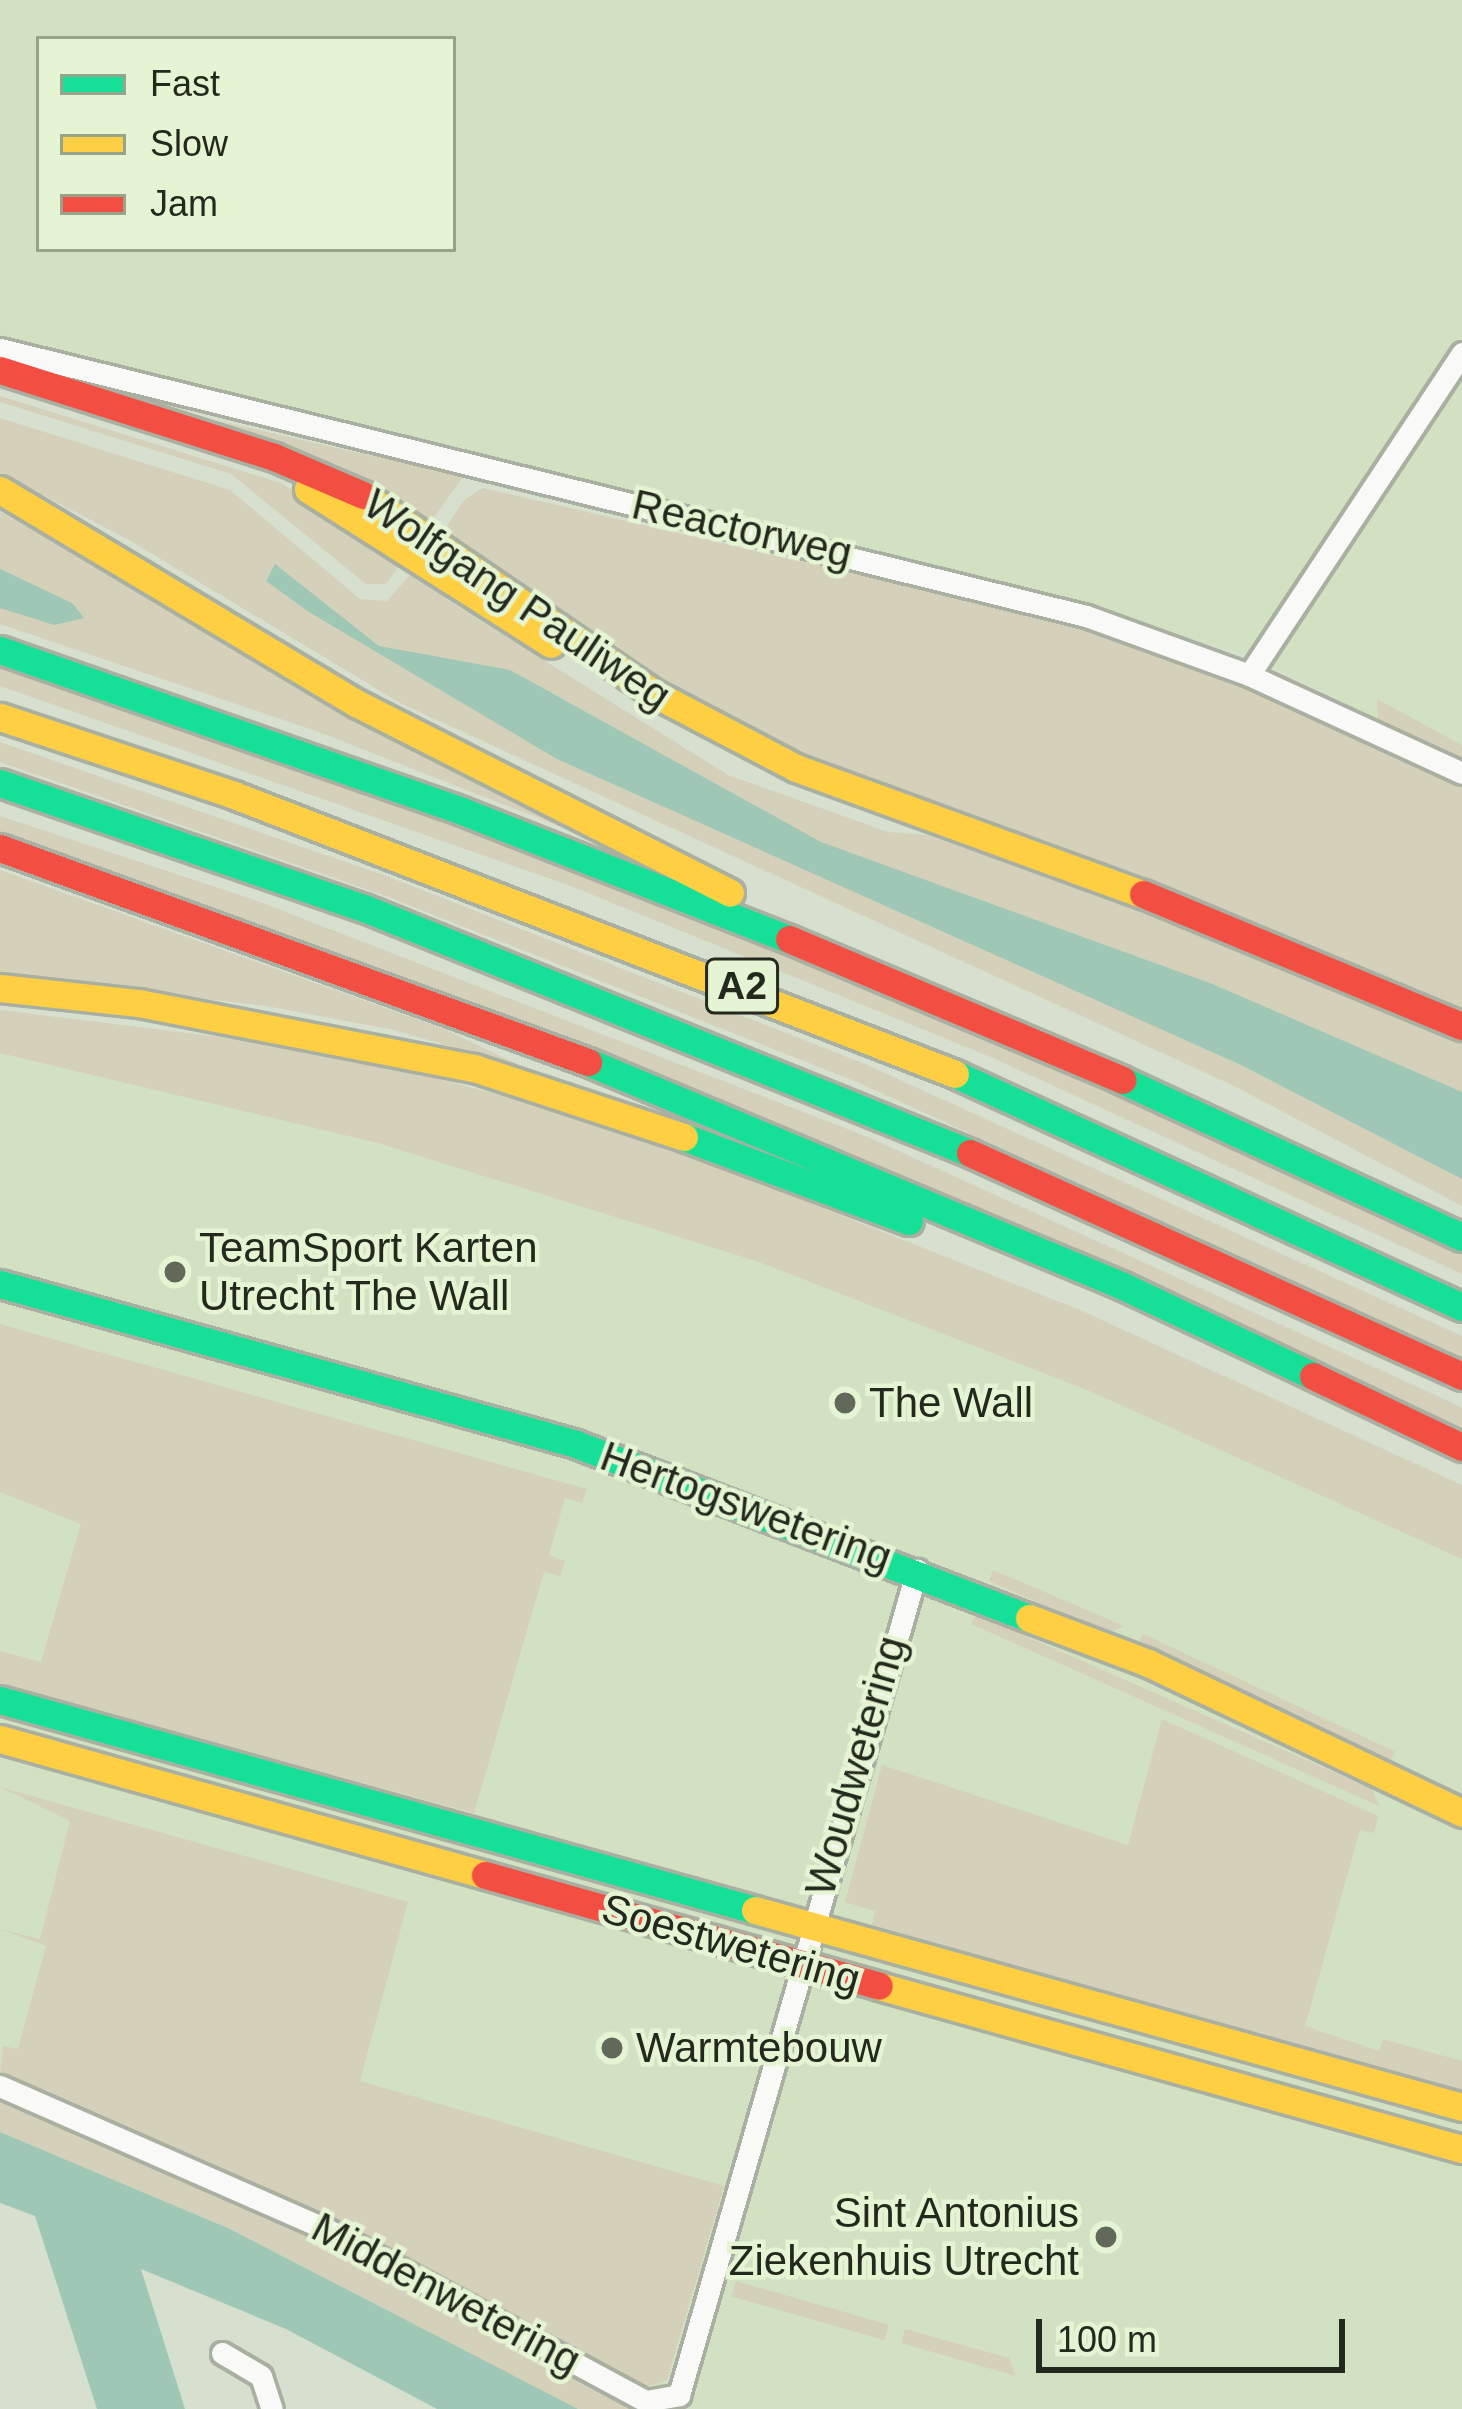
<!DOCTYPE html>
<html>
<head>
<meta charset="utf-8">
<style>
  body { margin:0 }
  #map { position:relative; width:1462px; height:2409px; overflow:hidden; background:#d7e0ce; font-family:Arial,sans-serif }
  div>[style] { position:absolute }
  .built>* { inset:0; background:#d2e1c2 }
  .green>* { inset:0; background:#d5d0b9; transform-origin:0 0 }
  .water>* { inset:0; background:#9ec7b6 }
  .roads { filter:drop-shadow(3px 0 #a9b0a1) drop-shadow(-3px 0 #a9b0a1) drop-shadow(0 3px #a9b0a1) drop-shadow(0 -3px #a9b0a1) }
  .street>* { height:21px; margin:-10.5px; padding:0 10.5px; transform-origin:10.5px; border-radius:10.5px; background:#f9faf8 }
  .fast>* { height:27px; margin:-13.5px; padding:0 13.5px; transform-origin:13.5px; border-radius:13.5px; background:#16e098 }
  .slow>* { height:27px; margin:-13.5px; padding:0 13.5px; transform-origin:13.5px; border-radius:13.5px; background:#ffcf43 }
  .jam>* { height:27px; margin:-13.5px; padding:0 13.5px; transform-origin:13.5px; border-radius:13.5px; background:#f24e42 }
  .dots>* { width:33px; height:33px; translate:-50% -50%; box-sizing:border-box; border:6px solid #e5f5d3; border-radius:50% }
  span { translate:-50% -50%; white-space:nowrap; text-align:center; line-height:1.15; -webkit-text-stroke:9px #e5f5d3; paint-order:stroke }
  .shield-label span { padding:3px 9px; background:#e5f5d3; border:3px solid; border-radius:9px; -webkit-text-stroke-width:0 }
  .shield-label { font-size:39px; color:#23291c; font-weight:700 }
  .street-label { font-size:42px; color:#23291c }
  .poi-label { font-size:42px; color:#23291c }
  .left { translate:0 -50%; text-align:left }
  .right { translate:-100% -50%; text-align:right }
  .legend { position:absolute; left:36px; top:36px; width:420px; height:216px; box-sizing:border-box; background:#e5f5d3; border:3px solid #97a38a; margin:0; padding:15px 21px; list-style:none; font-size:36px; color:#23291c }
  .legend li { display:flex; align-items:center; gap:24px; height:60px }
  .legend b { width:60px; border:3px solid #97a38a }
  .scale { position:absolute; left:1036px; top:2319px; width:309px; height:54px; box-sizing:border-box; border:6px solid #23291c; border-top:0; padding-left:15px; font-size:36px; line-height:42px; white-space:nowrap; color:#23291c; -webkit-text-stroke:9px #e5f5d3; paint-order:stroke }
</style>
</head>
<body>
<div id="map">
  <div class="built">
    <div style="clip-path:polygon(evenodd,0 0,1462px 0,1462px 761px,1249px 655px,914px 560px,0 342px,0 0,39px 39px,453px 39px,453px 249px,39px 249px,39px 39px)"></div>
    <div style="clip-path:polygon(0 1024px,301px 1083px,1462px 1508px,1462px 2409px,580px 2409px,0 2155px)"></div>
  </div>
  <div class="green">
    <div style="clip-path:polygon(0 396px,281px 483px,404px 559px,386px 584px,366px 584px,231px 474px,0 402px)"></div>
    <div style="clip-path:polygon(194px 415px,319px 444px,464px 476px,429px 524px,192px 422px)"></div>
    <div style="clip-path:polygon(0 418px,230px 490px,360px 599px,387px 601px,416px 568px,444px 587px,446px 599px,728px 775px,888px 832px,926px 835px,1073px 884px,1462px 1041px,1462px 1206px,1232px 1085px,402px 704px,129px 540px,0 473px)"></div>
    <div style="clip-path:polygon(483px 488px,1083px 626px,1286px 698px,1462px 781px,1462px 1011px,1185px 895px,756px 745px,441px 535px,464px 500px)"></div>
    <div style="clip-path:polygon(0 512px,610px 846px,316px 731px,0 624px)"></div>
    <div style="clip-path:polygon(0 665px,580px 871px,1001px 1041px,1462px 1252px,1462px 1274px,993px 1058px,571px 886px,0 686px)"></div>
    <div style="clip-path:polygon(1377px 699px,1462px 745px,1462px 761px,1378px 720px)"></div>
    <div style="clip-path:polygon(0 742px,389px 877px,865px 1064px,1462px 1336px,1462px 1358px,857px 1082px,383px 895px,0 762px)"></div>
    <div style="clip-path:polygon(0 816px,252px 899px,868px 1137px,1453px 1403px,1462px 1408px,1462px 1433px,0 832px)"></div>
    <div style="clip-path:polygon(0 870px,444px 1029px,528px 1069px,394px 1030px,266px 1006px,0 976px)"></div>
    <div style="clip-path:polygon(0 1010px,333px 1051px,545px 1107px,747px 1178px,1080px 1310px,1462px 1485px,1462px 1559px,1092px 1392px,759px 1262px,378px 1143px,0 1053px)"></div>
    <div style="clip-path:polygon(0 1324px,587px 1489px,582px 1503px,565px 1498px,549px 1555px,565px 1561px,560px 1576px,544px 1572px,474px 1813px,0 1684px,0 1651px,41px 1662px,81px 1524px,0 1492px)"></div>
    <div style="clip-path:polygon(993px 1570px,1124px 1626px,1108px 1633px,989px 1581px)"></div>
    <div style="clip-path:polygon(976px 1614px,1372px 1789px,1379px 1806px,971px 1624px)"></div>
    <div style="left:1143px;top:1634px;width:278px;height:17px;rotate:25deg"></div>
    <div style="clip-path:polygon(1162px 1719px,1378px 1816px,1374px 1833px,1360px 1830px,1305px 2026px,1379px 2051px,1383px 2039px,1462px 2061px,1462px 2096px,871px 1929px,875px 1911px,845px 1902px,882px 1765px,1128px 1845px)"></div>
    <div style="clip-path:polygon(0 1787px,408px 1902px,360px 2081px,724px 2186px,667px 2380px,647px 2387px,322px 2212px,0 2077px,3px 2046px,18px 2049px,46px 1946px,0 1929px,40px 1939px,70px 1821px)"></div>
    <div style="clip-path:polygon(0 2101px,237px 2200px,639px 2409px,578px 2409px,230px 2229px,0 2132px)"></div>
    <div style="left:736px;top:2281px;width:159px;height:16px;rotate:16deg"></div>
    <div style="clip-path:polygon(905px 2329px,1009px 2358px,1016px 2376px,901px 2343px)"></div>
  </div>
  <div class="water">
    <div style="clip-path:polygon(275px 564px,379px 646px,510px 670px,821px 842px,1210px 983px,1462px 1092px,1462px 1179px,1241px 1065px,557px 759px,309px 612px,266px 581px)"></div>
    <div style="clip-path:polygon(0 569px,72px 603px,84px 618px,54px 625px,0 608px)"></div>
    <div style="clip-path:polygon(0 2132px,230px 2229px,578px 2409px,437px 2409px,286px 2329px,141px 2269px,185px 2409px,97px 2409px,35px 2216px,0 2203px)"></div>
  </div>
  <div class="roads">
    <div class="street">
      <div style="left:0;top:349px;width:1118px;rotate:13.81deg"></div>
      <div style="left:1086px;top:616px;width:173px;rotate:19.9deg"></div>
      <div style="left:1249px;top:675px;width:234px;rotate:24.7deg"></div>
      <div style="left:1249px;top:675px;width:386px;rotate:-56.5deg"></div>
      <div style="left:0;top:2086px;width:358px;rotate:23.7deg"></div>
      <div style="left:328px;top:2230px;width:361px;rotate:28.3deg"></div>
      <div style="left:646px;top:2401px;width:34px;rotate:-10deg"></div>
      <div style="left:679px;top:2395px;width:859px;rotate:-73.91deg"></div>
      <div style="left:222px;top:2353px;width:45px;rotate:30.5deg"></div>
      <div style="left:261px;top:2376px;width:35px;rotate:72deg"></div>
    </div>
    <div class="fast">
      <div style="left:0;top:650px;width:489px;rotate:19.2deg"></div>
      <div style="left:462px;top:811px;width:351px;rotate:21.4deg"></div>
      <div style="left:0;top:783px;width:385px;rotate:19deg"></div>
      <div style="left:364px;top:908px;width:654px;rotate:22.01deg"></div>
      <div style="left:588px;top:1062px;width:580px;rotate:22.72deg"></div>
      <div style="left:1123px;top:1286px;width:210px;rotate:25.3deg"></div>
      <div style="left:955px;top:1074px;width:558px;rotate:24.68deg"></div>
      <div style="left:1122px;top:1080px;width:374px;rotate:24.8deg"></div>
      <div style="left:684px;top:1137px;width:240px;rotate:20.5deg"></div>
      <div style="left:0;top:1284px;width:595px;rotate:15.51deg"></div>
      <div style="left:573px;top:1443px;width:488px;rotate:21deg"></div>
      <div style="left:0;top:1700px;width:784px;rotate:15.54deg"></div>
    </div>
    <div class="slow">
      <div style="left:308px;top:489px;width:288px;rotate:32.5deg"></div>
      <div style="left:0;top:490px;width:417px;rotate:30.9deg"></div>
      <div style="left:358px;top:704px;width:417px;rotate:26.9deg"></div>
      <div style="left:363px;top:495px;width:353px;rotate:34.3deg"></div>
      <div style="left:655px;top:694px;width:159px;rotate:27.7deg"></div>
      <div style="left:796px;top:768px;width:369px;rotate:20deg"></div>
      <div style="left:0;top:717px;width:247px;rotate:18.4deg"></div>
      <div style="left:234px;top:795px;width:773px;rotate:21.15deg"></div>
      <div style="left:0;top:988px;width:140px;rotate:6.2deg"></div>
      <div style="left:139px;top:1003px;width:341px;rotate:11deg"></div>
      <div style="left:474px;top:1068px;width:221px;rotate:18.2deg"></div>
      <div style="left:1029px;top:1618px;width:127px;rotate:20.7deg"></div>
      <div style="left:1148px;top:1663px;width:348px;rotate:25.5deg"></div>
      <div style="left:0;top:1739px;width:504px;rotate:15.66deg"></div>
      <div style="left:755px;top:1910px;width:734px;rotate:15.57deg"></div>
      <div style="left:879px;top:1986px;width:605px;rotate:15.62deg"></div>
    </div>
    <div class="jam">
      <div style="left:0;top:370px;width:287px;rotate:17.6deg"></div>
      <div style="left:274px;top:457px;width:97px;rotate:23.1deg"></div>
      <div style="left:0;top:848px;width:626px;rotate:20deg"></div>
      <div style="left:1143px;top:894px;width:345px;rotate:22.5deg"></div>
      <div style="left:789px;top:939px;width:362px;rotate:22.9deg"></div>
      <div style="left:970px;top:1153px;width:540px;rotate:24.38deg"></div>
      <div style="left:1313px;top:1376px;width:165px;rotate:25.5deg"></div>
      <div style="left:485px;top:1875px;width:409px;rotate:15.7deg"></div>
    </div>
  </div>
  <div class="dots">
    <div style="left:175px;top:1272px;background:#62695a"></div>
    <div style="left:845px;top:1403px;background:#62695a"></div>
    <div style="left:612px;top:2048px;background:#62695a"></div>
    <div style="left:1106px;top:2237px;background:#62695a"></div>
  </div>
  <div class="shield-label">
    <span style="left:742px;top:986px">A2</span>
  </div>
  <div class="street-label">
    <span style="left:742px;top:529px;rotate:13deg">Reactorweg</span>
    <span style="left:517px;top:600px;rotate:34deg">Wolfgang Pauliweg</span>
    <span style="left:746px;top:1507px;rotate:20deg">Hertogswetering</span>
    <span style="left:856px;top:1766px;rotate:-74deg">Woudwetering</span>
    <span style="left:731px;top:1944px;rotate:16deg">Soestwetering</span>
    <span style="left:446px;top:2294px;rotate:28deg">Middenwetering</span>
  </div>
  <div class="poi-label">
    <span class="left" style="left:199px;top:1272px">TeamSport Karten<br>Utrecht The Wall</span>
    <span class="left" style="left:869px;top:1403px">The Wall</span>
    <span class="left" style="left:636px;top:2048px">Warmtebouw</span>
    <span class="right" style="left:1079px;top:2237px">Sint Antonius<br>Ziekenhuis Utrecht</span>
  </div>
  <ul class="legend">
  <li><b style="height:15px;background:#16e098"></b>Fast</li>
  <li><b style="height:15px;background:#ffcf43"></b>Slow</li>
  <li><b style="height:15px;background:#f24e42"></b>Jam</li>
  </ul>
  <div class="scale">100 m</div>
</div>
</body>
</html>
